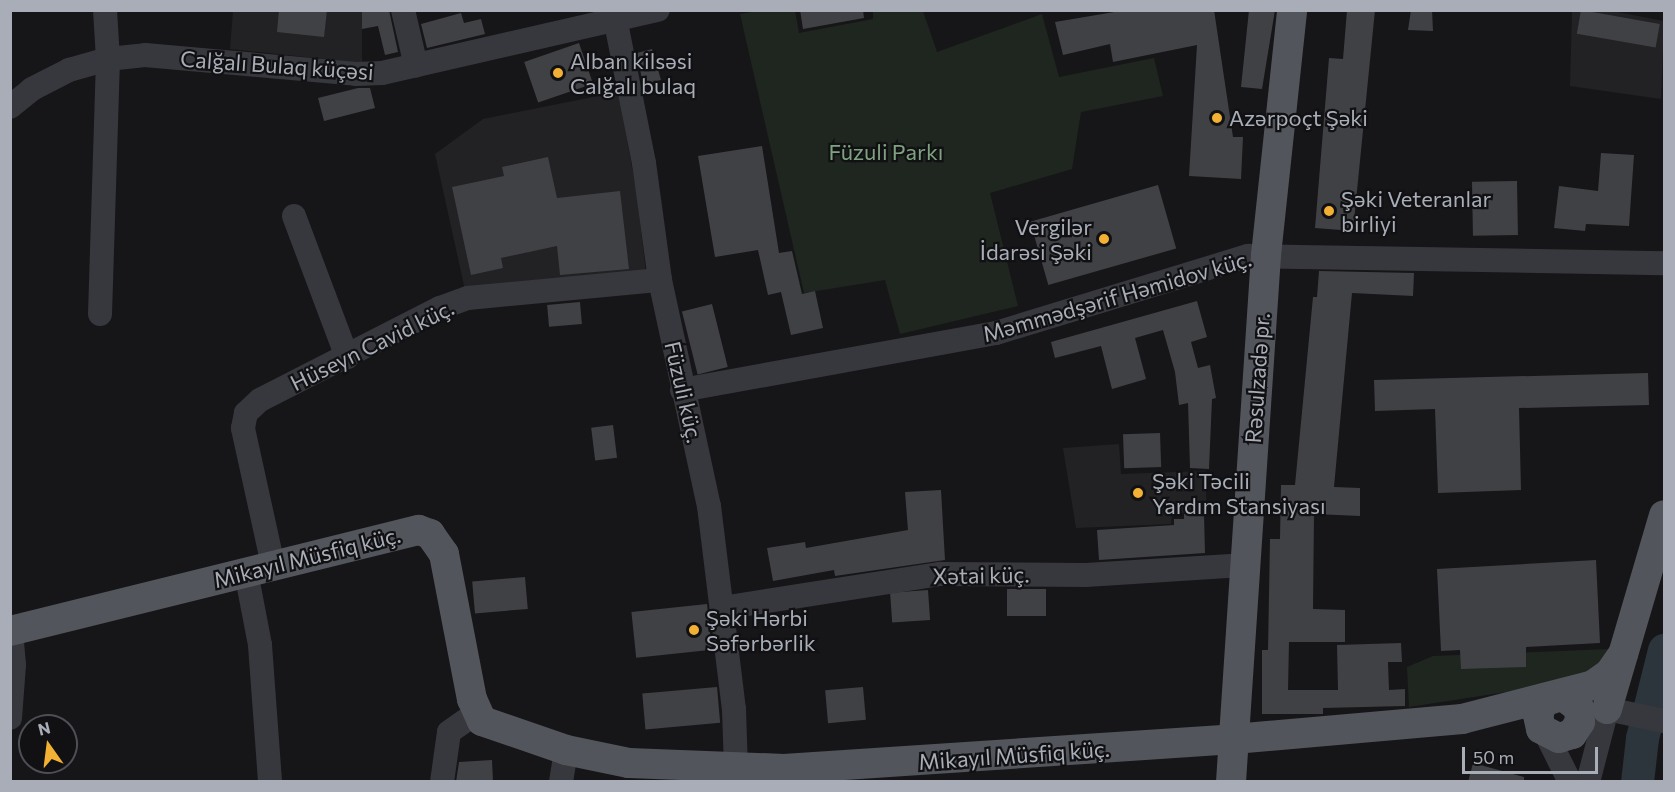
<!DOCTYPE html>
<html>
<head>
<meta charset="utf-8">
<style>
  body { margin:0 }
  #map { position:relative; width:1675px; height:792px; overflow:hidden; background:#161618; font-family:Commissioner,sans-serif }
  div>[style] { position:absolute }
  .built>* { inset:0; background:#222225 }
  .green>* { inset:0; background:#1e261f }
  .river>* { height:33px; margin:-16.5px; padding:0 16.5px; transform-origin:16.5px; border-radius:16.5px; background:#2c353c }
  .building>* { inset:0; background:#404145; transform-origin:0 0 }
  .minor>* { height:24px; margin:-12px; padding:0 12px; transform-origin:12px; border-radius:12px; background:#37383d }
  .major>* { height:30px; margin:-15px; padding:0 15px; transform-origin:15px; border-radius:15px; background:#53555c }
  .dots>* { width:16px; height:16px; translate:-50% -50%; box-sizing:border-box; border:3px solid #111113; border-radius:50% }
  span { translate:-50% -50%; white-space:nowrap; text-align:center; line-height:1.15; -webkit-text-stroke:4.5px #111113; paint-order:stroke }
  .poi-label { font-size:22px; color:#a8adb8 }
  .left { translate:0 -50%; text-align:left }
  .right { translate:-100% -50%; text-align:right }
  .street-label { font-size:22px; color:#a8adb8 }
  .park-label { font-size:22px; color:#7fa381 }
  .frame { position:absolute; inset:0; border:12px solid #a8adb8; pointer-events:none }
  .north { position:absolute; left:18px; top:714px; width:60px; height:60px; box-sizing:border-box; background:#111113; border:2px solid #4d4f55; border-radius:50%; rotate:346deg; font-size:16px; font-weight:700; line-height:24px; text-align:center; color:#a8adb8 }
  .north::after { content:''; display:block; margin:auto; width:21px; height:27px; background:#f2b134; clip-path:polygon(50% 0,100% 100%,50% 72%,0 100%) }
  .scale { position:absolute; left:1462px; top:747px; width:136px; height:27px; box-sizing:border-box; border:3px solid #a8adb8; border-top:0; padding-left:8px; font-size:18px; line-height:21px; white-space:nowrap; color:#a8adb8; -webkit-text-stroke:4px #111113; paint-order:stroke }
</style>
</head>
<body>
<div id="map">
  <div class="built">
    <div style="clip-path:polygon(233px 11px,362px 11px,362px 63px,230px 49px)"></div>
    <div style="clip-path:polygon(1572px 11px,1612px 11px,1664px 21px,1661px 99px,1570px 86px)"></div>
    <div style="clip-path:polygon(618px 92px,636px 188px,646px 273px,465px 290px,435px 154px,483px 119px)"></div>
    <div style="clip-path:polygon(1119px 444px,1121px 474px,1205px 471px,1207px 512px,1172px 513px,1171px 524px,1076px 528px,1063px 448px)"></div>
  </div>
  <div class="green">
    <div style="clip-path:polygon(758px 11px,795px 11px,799px 33px,873px 19px,873px 11px,923px 11px,937px 52px,1042px 14px,1059px 77px,1154px 58px,1163px 96px,1081px 112px,1072px 169px,990px 193px,1018px 306px,900px 334px,885px 280px,804px 293px,740px 14px)"></div>
    <div style="clip-path:polygon(1610px 649px,1607px 662px,1565px 683px,1409px 707px,1407px 667px,1433px 656px)"></div>
  </div>
  <div class="river">
    <div style="left:1637px;top:782px;width:44px;rotate:-83.5deg"></div>
    <div style="left:1642px;top:738px;width:91px;rotate:-76deg"></div>
  </div>
  <div class="building">
    <div style="clip-path:polygon(279px 10px,327px 10px,324px 37px,277px 32px)"></div>
    <div style="clip-path:polygon(362px 10px,389px 10px,398px 52px,385px 55px,378px 26px,362px 29px)"></div>
    <div style="clip-path:polygon(800px 10px,863px 10px,864px 18px,803px 29px)"></div>
    <div style="clip-path:polygon(1126px 10px,1214px 10px,1233px 137px,1243px 137px,1241px 179px,1189px 176px,1197px 45px,1113px 62px,1110px 44px,1063px 55px,1055px 22px)"></div>
    <div style="clip-path:polygon(1249px 10px,1275px 10px,1262px 89px,1241px 87px)"></div>
    <div style="clip-path:polygon(1347px 10px,1375px 10px,1353px 231px,1315px 228px,1329px 58px,1343px 59px)"></div>
    <div style="clip-path:polygon(1411px 10px,1432px 10px,1433px 31px,1408px 30px)"></div>
    <div style="left:1581px;top:10px;width:80px;height:24px;rotate:10deg"></div>
    <div style="clip-path:polygon(461px 13px,464px 23px,481px 19px,485px 34px,427px 48px,421px 24px)"></div>
    <div style="left:579px;top:43px;width:43px;height:58px;rotate:71deg"></div>
    <div style="clip-path:polygon(652px 49px,661px 80px,643px 85px,637px 53px)"></div>
    <div style="clip-path:polygon(358px 88px,370px 88px,375px 108px,324px 121px,318px 98px)"></div>
    <div style="clip-path:polygon(762px 146px,779px 253px,792px 251px,802px 294px,815px 291px,823px 328px,791px 335px,781px 292px,768px 295px,758px 250px,715px 257px,698px 156px)"></div>
    <div style="clip-path:polygon(1601px 153px,1634px 155px,1629px 226px,1586px 224px,1585px 231px,1554px 228px,1559px 186px,1598px 191px)"></div>
    <div style="clip-path:polygon(548px 157px,557px 198px,620px 191px,629px 269px,560px 275px,557px 246px,501px 258px,503px 268px,471px 275px,452px 187px,504px 176px,502px 167px)"></div>
    <div style="left:1517px;top:181px;width:54px;height:45px;rotate:89deg"></div>
    <div style="left:1158px;top:185px;width:66px;height:133px;rotate:74deg"></div>
    <div style="clip-path:polygon(1319px 271px,1414px 273px,1413px 296px,1352px 293px,1334px 487px,1360px 488px,1360px 516px,1314px 514px,1313px 609px,1345px 610px,1345px 642px,1289px 642px,1288px 690px,1338px 690px,1337px 645px,1401px 643px,1402px 662px,1388px 662px,1389px 690px,1405px 689px,1405px 706px,1323px 708px,1323px 714px,1262px 714px,1262px 650px,1268px 650px,1270px 539px,1280px 539px,1281px 485px,1295px 485px,1313px 297px,1317px 297px)"></div>
    <div style="clip-path:polygon(1197px 301px,1207px 337px,1191px 342px,1198px 368px,1210px 365px,1216px 398px,1212px 399px,1209px 469px,1190px 468px,1188px 403px,1179px 405px,1175px 372px,1163px 330px,1135px 338px,1146px 379px,1112px 389px,1101px 346px,1055px 358px,1051px 342px)"></div>
    <div style="left:580px;top:302px;width:22px;height:33px;rotate:85deg"></div>
    <div style="left:712px;top:304px;width:65px;height:31px;rotate:76deg"></div>
    <div style="clip-path:polygon(1648px 373px,1649px 405px,1519px 408px,1521px 490px,1438px 493px,1435px 409px,1375px 411px,1374px 380px)"></div>
    <div style="left:613px;top:425px;width:33px;height:22px;rotate:83deg"></div>
    <div style="left:1160px;top:433px;width:34px;height:37px;rotate:88deg"></div>
    <div style="clip-path:polygon(941px 490px,945px 560px,835px 576px,834px 570px,773px 581px,767px 548px,805px 542px,806px 548px,908px 530px,905px 492px)"></div>
    <div style="clip-path:polygon(1184px 514px,1204px 514px,1205px 553px,1099px 560px,1097px 530px,1174px 525px,1174px 519px,1184px 519px)"></div>
    <div style="clip-path:polygon(1596px 560px,1600px 643px,1526px 647px,1526px 667px,1461px 669px,1460px 650px,1441px 651px,1437px 569px)"></div>
    <div style="left:525px;top:577px;width:32px;height:53px;rotate:85deg"></div>
    <div style="left:1007px;top:589px;width:39px;height:27px"></div>
    <div style="left:928px;top:590px;width:30px;height:38px;rotate:86deg"></div>
    <div style="left:707px;top:604px;width:46px;height:76px;rotate:84deg"></div>
    <div style="left:717px;top:687px;width:36px;height:75px;rotate:85deg"></div>
    <div style="left:863px;top:687px;width:33px;height:38px;rotate:85deg"></div>
    <div style="clip-path:polygon(492px 760px,493px 782px,456px 782px,459px 762px)"></div>
    <div style="clip-path:polygon(1473px 763px,1524px 777px,1524px 782px,1468px 782px)"></div>
  </div>
  <div class="minor">
    <div style="left:403px;top:10px;width:57px;rotate:76.9deg"></div>
    <div style="left:615px;top:18px;width:148px;rotate:78.7deg"></div>
    <div style="left:644px;top:163px;width:118px;rotate:82.2deg"></div>
    <div style="left:660px;top:280px;width:231px;rotate:77.8deg"></div>
    <div style="left:709px;top:506px;width:205px;rotate:83deg"></div>
    <div style="left:734px;top:709px;width:59px;rotate:88.1deg"></div>
    <div style="left:10px;top:107px;width:28px;rotate:-39deg"></div>
    <div style="left:32px;top:89px;width:42px;rotate:-27.2deg"></div>
    <div style="left:69px;top:70px;width:41px;rotate:-15.8deg"></div>
    <div style="left:108px;top:59px;width:37px;rotate:-6deg"></div>
    <div style="left:145px;top:55px;width:212px;rotate:5.1deg"></div>
    <div style="left:356px;top:74px;width:26px;rotate:-2deg"></div>
    <div style="left:382px;top:73px;width:283px;rotate:-12.9deg"></div>
    <div style="left:294px;top:216px;width:151px;rotate:69.4deg"></div>
    <div style="left:100px;top:314px;width:255px;rotate:-88.2deg"></div>
    <div style="left:108px;top:59px;width:49px;rotate:-93.5deg"></div>
    <div style="left:682px;top:390px;width:319px;rotate:-10.3deg"></div>
    <div style="left:996px;top:333px;width:264px;rotate:-17deg"></div>
    <div style="left:1248px;top:256px;width:416px;rotate:1deg"></div>
    <div style="left:273px;top:565px;width:140px;rotate:-102.4deg"></div>
    <div style="left:243px;top:428px;width:15px;rotate:-79deg"></div>
    <div style="left:246px;top:413px;width:19px;rotate:-43deg"></div>
    <div style="left:260px;top:400px;width:202px;rotate:-27.1deg"></div>
    <div style="left:440px;top:308px;width:30px;rotate:-20deg"></div>
    <div style="left:468px;top:298px;width:193px;rotate:-5.4deg"></div>
    <div style="left:246px;top:572px;width:74px;rotate:79.1deg"></div>
    <div style="left:260px;top:645px;width:137px;rotate:85.8deg"></div>
    <div style="left:722px;top:608px;width:221px;rotate:-8.9deg"></div>
    <div style="left:940px;top:574px;width:146px;rotate:0.4deg"></div>
    <div style="left:1086px;top:575px;width:157px;rotate:-3.6deg"></div>
    <div style="left:10px;top:718px;width:53px;rotate:-85.7deg"></div>
    <div style="left:14px;top:665px;width:34px;rotate:-95deg"></div>
    <div style="left:1546px;top:734px;width:54px;rotate:63.4deg"></div>
    <div style="left:442px;top:782px;width:50px;rotate:-82deg"></div>
    <div style="left:449px;top:732px;width:33px;rotate:-35deg"></div>
    <div style="left:561px;top:782px;width:32px;rotate:-81deg"></div>
    <div style="left:1588px;top:782px;width:75px;rotate:-75.4deg"></div>
    <div style="left:1607px;top:709px;width:58px;rotate:11.9deg"></div>
  </div>
  <div class="major">
    <div style="left:10px;top:631px;width:421px;rotate:-13.9deg"></div>
    <div style="left:419px;top:530px;width:12px;rotate:20deg"></div>
    <div style="left:430px;top:534px;width:24px;rotate:55deg"></div>
    <div style="left:444px;top:554px;width:148px;rotate:79.1deg"></div>
    <div style="left:472px;top:699px;width:24px;rotate:66deg"></div>
    <div style="left:482px;top:721px;width:89px;rotate:19deg"></div>
    <div style="left:566px;top:750px;width:64px;rotate:11.7deg"></div>
    <div style="left:629px;top:763px;width:155px;rotate:2.2deg"></div>
    <div style="left:784px;top:769px;width:451px;rotate:-3.8deg"></div>
    <div style="left:1234px;top:739px;width:229px;rotate:-5deg"></div>
    <div style="left:1462px;top:719px;width:135px;rotate:-14.5deg"></div>
    <div style="left:1593px;top:685px;width:19px;rotate:-35deg"></div>
    <div style="left:1609px;top:674px;width:24px;rotate:-55deg"></div>
    <div style="left:1561px;top:696px;width:19px;rotate:162deg"></div>
    <div style="left:1543px;top:702px;width:14px;rotate:111deg"></div>
    <div style="left:1538px;top:715px;width:14px;rotate:78deg"></div>
    <div style="left:1541px;top:729px;width:20px;rotate:27deg"></div>
    <div style="left:1559px;top:738px;width:14px;rotate:-17deg"></div>
    <div style="left:1572px;top:734px;width:14px;rotate:-56deg"></div>
    <div style="left:1580px;top:722px;width:14px;rotate:-94deg"></div>
    <div style="left:1579px;top:708px;width:20px;rotate:-143deg"></div>
    <div style="left:1607px;top:709px;width:202px;rotate:-73.6deg"></div>
    <div style="left:1231px;top:782px;width:528px;rotate:-86.2deg"></div>
    <div style="left:1266px;top:255px;width:246px;rotate:-83.9deg"></div>
  </div>
  <div class="dots">
    <div style="left:558px;top:73px;background:#f2b134"></div>
    <div style="left:1217px;top:118px;background:#f2b134"></div>
    <div style="left:1329px;top:211px;background:#f2b134"></div>
    <div style="left:1104px;top:239px;background:#f2b134"></div>
    <div style="left:1138px;top:493px;background:#f2b134"></div>
    <div style="left:694px;top:630px;background:#f2b134"></div>
  </div>
  <div class="poi-label">
    <span class="left" style="left:570px;top:73px">Alban kilsəsi<br>Calğalı bulaq</span>
    <span class="left" style="left:1229px;top:118px">Azərpoçt Şəki</span>
    <span class="left" style="left:1341px;top:211px">Şəki Veteranlar<br>birliyi</span>
    <span class="right" style="left:1092px;top:239px">Vergilər<br>İdarəsi Şəki</span>
    <span class="left" style="left:1152px;top:493px">Şəki Təcili<br>Yardım Stansiyası</span>
    <span class="left" style="left:706px;top:630px">Şəki Hərbi<br>Səfərbərlik</span>
  </div>
  <div class="street-label">
    <span style="left:277px;top:65px;rotate:4deg">Calğalı Bulaq küçəsi</span>
    <span style="left:1117px;top:296px;rotate:-16deg">Məmmədşərif Həmidov küç.</span>
    <span style="left:372px;top:345px;rotate:-26deg">Hüseyn Cavid küç.</span>
    <span style="left:1257px;top:378px;rotate:-86deg">Rəsulzadə pr.</span>
    <span style="left:684px;top:392px;rotate:77deg">Füzuli küç.</span>
    <span style="left:307px;top:557px;rotate:-14deg">Mikayıl Müsfiq küç.</span>
    <span style="left:981px;top:575px;rotate:-1deg">Xətai küç.</span>
    <span style="left:1014px;top:755px;rotate:-4deg">Mikayıl Müsfiq küç.</span>
  </div>
  <div class="park-label">
    <span style="left:886px;top:152px">Füzuli Parkı</span>
  </div>
  <div class="frame"></div>
  <div class="north">N</div>
  <div class="scale">50 m</div>
</div>
</body>
</html>
